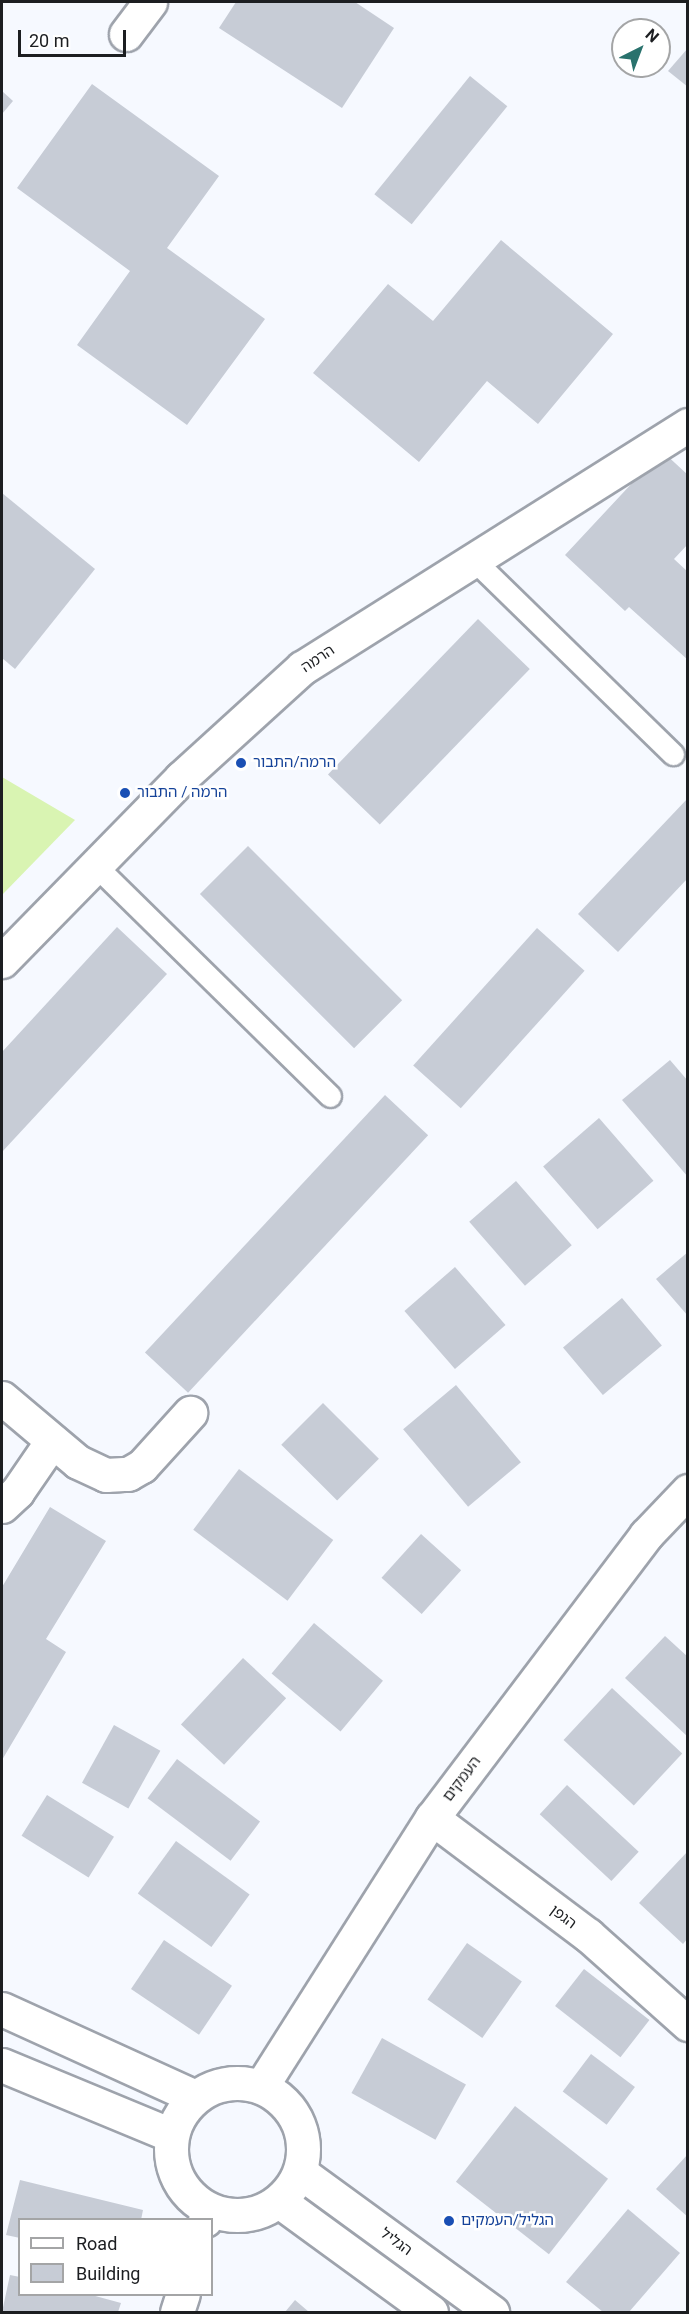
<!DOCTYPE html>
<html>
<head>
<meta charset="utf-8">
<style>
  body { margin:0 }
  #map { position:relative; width:689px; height:2314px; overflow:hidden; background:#f6f9ff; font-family:Roboto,"Noto Sans Hebrew",sans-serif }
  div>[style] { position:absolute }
  .green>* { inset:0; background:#d9f4b2 }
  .building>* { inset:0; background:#c7ccd6; transform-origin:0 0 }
  .roads { filter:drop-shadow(2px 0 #9ea3ac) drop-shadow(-2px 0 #9ea3ac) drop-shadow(0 2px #9ea3ac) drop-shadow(0 -2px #9ea3ac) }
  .lane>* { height:21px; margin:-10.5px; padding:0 10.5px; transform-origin:10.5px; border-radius:10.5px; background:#fff }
  .street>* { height:33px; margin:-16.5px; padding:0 16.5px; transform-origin:16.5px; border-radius:16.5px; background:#fff }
  .secondary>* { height:33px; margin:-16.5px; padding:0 16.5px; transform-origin:16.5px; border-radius:16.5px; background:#fff }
  .secondary>.ring { margin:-16.5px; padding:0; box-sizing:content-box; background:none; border:33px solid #fff; border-radius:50% }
  .dots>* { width:16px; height:16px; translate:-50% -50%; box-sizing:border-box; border:3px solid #fff; border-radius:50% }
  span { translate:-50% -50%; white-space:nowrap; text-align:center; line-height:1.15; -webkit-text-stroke:5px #fff; paint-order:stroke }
  .street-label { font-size:15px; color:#1c1e21 }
  .transit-label { font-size:15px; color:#164399 }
  .left { translate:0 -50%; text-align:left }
  .frame { position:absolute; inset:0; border:3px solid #1c1e21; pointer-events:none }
  .legend { position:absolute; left:18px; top:2218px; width:195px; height:78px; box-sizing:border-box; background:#fff; border:2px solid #a4a5a6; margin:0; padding:8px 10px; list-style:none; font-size:18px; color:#1c1e21 }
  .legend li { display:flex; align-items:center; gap:12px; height:30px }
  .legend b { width:30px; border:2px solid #a4a5a6 }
  .north { position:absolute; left:611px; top:18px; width:60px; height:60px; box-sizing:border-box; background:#fff; border:2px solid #a4a5a6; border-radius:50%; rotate:42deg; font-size:16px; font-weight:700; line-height:24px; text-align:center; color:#1c1e21 }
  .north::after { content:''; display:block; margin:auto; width:21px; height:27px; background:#29726d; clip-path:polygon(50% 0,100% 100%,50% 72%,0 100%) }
  .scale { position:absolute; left:18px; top:30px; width:108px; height:27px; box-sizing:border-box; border:3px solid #1c1e21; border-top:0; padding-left:8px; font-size:18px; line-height:21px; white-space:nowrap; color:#1c1e21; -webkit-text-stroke:4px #fff; paint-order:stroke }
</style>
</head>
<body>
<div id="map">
  <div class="green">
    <div style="clip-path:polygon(2px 777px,75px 820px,2px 895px)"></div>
  </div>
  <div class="building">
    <div style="clip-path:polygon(236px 2px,355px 2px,394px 28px,342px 108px,219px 28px)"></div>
    <div style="clip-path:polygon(688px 48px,688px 87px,668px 71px)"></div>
    <div style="left:470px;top:76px;width:48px;height:152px;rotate:39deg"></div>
    <div style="clip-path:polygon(92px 84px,219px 176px,167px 248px,265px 319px,187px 425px,77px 345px,130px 271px,17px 188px)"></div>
    <div style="clip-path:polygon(2px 91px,13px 101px,2px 114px)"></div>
    <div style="clip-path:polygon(501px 240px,613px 334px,538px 424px,487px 381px,419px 462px,313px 373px,388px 284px,433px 321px)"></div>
    <div style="clip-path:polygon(662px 451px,688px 475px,688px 544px,674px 559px,688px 572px,688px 660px,629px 607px,625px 611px,565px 555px)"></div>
    <div style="clip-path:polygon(2px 493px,95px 569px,15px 669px,2px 658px)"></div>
    <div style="left:478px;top:619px;width:72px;height:216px;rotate:44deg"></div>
    <div style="clip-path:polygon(688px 798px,688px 878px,618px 952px,578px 914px)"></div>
    <div style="left:248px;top:846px;width:218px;height:68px;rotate:45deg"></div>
    <div style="clip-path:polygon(117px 927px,167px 974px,2px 1152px,2px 1052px)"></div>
    <div style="left:537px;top:928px;width:64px;height:185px;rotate:42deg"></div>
    <div style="clip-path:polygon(670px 1060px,688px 1081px,688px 1177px,622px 1100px)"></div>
    <div style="left:385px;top:1095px;width:59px;height:352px;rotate:43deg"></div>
    <div style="left:599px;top:1118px;width:83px;height:74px;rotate:49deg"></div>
    <div style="left:516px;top:1181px;width:85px;height:62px;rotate:49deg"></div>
    <div style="clip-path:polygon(688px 1252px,688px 1316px,656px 1279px)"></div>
    <div style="left:455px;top:1267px;width:77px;height:67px;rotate:49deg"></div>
    <div style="left:622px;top:1298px;width:62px;height:77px;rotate:50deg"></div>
    <div style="left:456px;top:1385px;width:101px;height:69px;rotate:50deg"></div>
    <div style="left:323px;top:1403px;width:79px;height:59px;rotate:45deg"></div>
    <div style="left:239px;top:1469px;width:118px;height:76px;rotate:37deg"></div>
    <div style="clip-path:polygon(50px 1507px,106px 1541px,46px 1639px,66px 1652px,2px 1760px,2px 1587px)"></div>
    <div style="left:421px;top:1534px;width:54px;height:59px;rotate:42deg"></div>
    <div style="left:314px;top:1623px;width:90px;height:66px;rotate:40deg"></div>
    <div style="clip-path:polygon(665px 1636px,688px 1657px,688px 1737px,625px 1678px)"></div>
    <div style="left:243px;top:1658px;width:59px;height:91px;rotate:43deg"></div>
    <div style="left:612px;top:1688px;width:96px;height:71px;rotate:43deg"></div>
    <div style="left:114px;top:1725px;width:53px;height:66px;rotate:29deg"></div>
    <div style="left:177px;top:1759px;width:104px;height:49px;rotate:37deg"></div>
    <div style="left:567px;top:1785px;width:98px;height:40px;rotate:43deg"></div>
    <div style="left:47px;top:1795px;width:79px;height:48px;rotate:32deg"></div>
    <div style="left:176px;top:1841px;width:91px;height:65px;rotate:36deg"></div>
    <div style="clip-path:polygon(688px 1851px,688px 1938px,683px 1944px,639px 1903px)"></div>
    <div style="left:164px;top:1940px;width:82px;height:59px;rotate:34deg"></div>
    <div style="left:467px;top:1943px;width:67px;height:69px;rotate:35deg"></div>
    <div style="left:584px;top:1969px;width:83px;height:47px;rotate:38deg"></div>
    <div style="left:382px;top:2038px;width:96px;height:63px;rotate:29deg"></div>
    <div style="left:591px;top:2054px;width:55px;height:47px;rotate:37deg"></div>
    <div style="left:515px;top:2106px;width:118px;height:96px;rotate:38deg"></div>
    <div style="clip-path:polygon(688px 2154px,688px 2217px,656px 2189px)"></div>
    <div style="clip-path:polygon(20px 2180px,143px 2210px,141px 2220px,20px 2220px,20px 2238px,6px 2235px)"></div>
    <div style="clip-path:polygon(628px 2209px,680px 2253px,629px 2312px,603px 2312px,566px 2282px)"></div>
    <div style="clip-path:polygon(10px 2275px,20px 2277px,20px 2294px,88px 2294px,121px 2303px,118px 2312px,2px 2312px)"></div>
    <div style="clip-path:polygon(295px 2300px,309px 2312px,285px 2312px)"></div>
  </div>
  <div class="roads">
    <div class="lane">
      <div style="left:474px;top:560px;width:278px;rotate:44.3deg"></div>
      <div style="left:96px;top:866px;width:328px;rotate:44.5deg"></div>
    </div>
    <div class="street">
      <div style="left:126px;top:34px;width:40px;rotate:-53deg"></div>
      <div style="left:2px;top:961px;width:256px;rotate:-45.6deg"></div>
      <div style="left:181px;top:778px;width:164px;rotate:-42.3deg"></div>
      <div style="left:302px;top:668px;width:456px;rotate:-32.2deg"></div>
      <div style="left:2px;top:1398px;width:99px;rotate:40.1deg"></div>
      <div style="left:78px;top:1462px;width:31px;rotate:25deg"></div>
      <div style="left:106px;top:1475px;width:22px;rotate:-3deg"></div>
      <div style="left:128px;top:1474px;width:16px;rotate:-30deg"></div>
      <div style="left:142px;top:1466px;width:72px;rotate:-47.8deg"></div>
      <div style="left:2px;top:1506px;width:21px;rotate:-43deg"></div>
      <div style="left:17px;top:1492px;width:62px;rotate:-55.5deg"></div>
      <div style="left:432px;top:1818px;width:195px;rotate:36.9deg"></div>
      <div style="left:588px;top:1935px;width:134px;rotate:41.7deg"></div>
      <div style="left:205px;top:2220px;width:10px;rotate:-73deg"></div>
      <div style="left:177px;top:2312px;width:19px;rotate:-72deg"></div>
    </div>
    <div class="secondary">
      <div style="left:2px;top:2009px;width:210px;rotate:24.5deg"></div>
      <div style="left:2px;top:2065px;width:183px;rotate:22.5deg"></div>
      <div class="ring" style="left:171px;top:2083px;width:99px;height:99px"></div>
      <div style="left:261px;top:2087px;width:319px;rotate:-57.6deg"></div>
      <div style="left:432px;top:1818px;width:355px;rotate:-52.9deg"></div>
      <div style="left:646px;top:1535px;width:61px;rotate:-46.3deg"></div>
      <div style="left:300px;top:2172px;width:238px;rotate:36.1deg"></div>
      <div style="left:279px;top:2201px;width:188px;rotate:36.1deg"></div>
    </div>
  </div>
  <div class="dots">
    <div style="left:241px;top:763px;background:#1a4fb4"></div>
    <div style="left:125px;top:793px;background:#1a4fb4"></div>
    <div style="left:449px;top:2221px;background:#1a4fb4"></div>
  </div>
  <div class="street-label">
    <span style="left:318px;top:659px;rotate:-34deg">הרמה</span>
    <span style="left:462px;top:1779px;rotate:-53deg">העמקים</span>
    <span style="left:563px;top:1917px;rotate:37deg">הגפן</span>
    <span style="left:396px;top:2242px;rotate:36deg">הגליל</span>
  </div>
  <div class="transit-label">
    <span class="left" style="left:253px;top:763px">הרמה/התבור</span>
    <span class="left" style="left:137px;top:793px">הרמה / התבור</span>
    <span class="left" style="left:461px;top:2221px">הגליל/העמקים</span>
  </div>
  <div class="frame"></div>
  <ul class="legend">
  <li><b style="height:8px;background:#fff"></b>Road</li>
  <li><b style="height:16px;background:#c7ccd6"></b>Building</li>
  </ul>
  <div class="north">N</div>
  <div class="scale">20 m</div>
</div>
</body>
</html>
